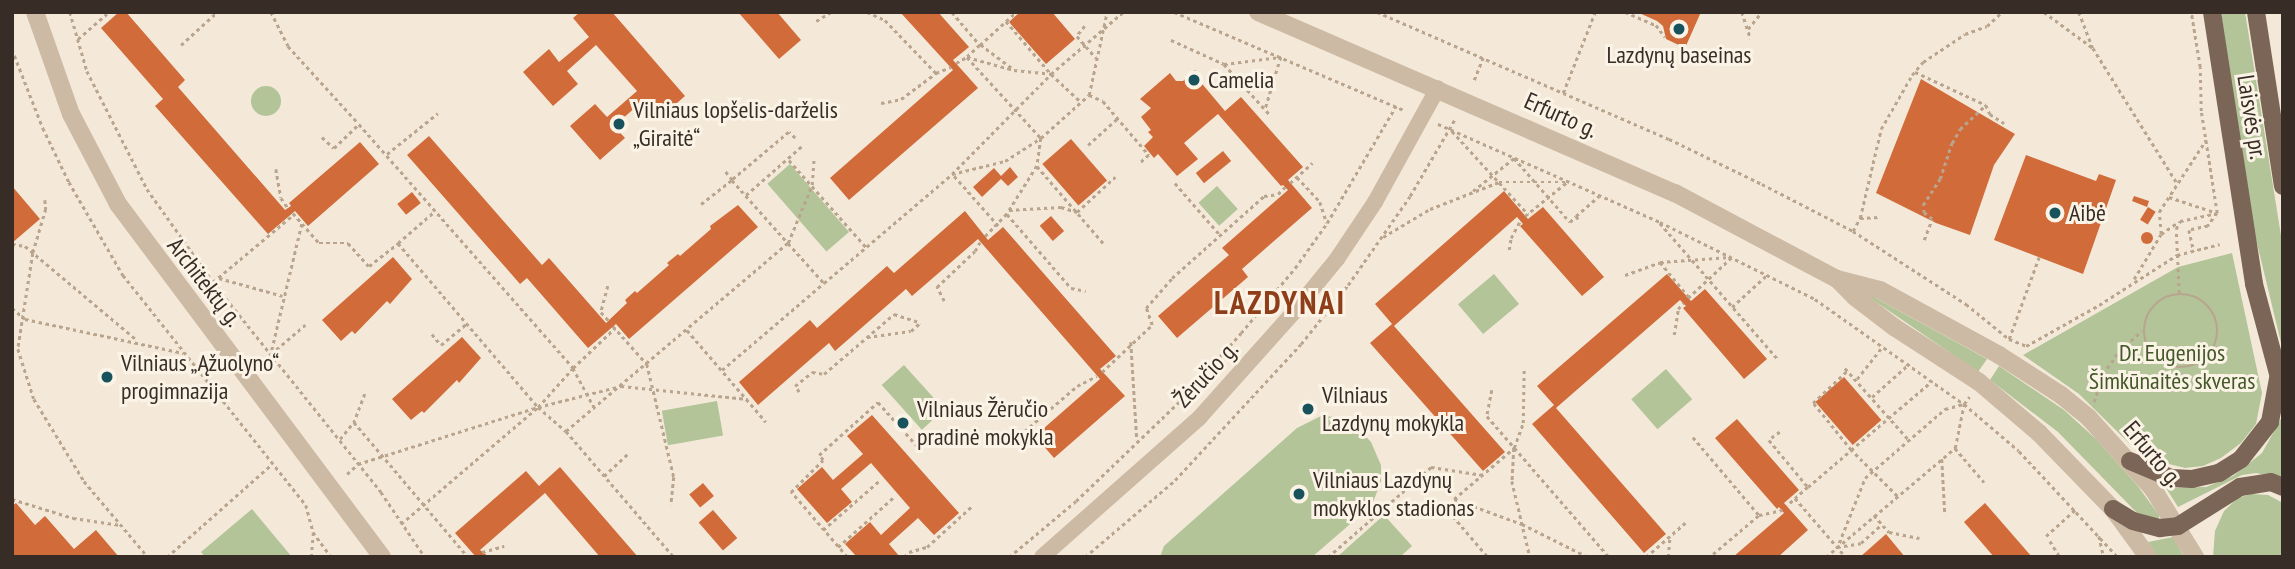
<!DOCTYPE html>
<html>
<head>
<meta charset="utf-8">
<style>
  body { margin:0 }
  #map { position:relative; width:2295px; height:569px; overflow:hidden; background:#f4e9d9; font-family:"PT Sans Narrow",sans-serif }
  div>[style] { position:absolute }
  .green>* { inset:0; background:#b2c498; transform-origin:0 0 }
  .round { border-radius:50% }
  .building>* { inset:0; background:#d16b3a; transform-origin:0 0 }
  .path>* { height:2.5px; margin-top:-1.25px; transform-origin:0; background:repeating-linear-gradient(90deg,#b9a48e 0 3.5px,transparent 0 7px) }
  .path>.ring { margin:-1.25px; padding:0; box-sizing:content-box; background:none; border:2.5px solid #b9a48e; border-radius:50% }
  .minor>* { height:16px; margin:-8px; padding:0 8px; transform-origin:8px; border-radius:8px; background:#cdbaa4 }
  .tertiary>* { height:18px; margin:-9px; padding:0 9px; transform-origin:9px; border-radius:9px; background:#cdbaa4 }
  .primary>* { height:18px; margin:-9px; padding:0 9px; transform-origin:9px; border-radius:9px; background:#7b6556 }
  .dots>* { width:19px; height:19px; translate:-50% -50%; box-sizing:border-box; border:4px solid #fbf3e6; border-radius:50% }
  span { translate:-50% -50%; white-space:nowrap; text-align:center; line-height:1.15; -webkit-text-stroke:6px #fbf3e6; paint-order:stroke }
  .poi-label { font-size:24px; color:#382d26 }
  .left { translate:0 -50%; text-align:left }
  .street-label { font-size:24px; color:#382d26 }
  .park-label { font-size:24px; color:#435828 }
  .district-label { font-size:32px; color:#8e3e18; font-weight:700; letter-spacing:2px }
  .frame { position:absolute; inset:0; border:14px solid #382d26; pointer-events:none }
</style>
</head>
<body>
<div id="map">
  <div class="green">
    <div style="clip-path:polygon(2221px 12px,2245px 12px,2283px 248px,2283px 351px,2248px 206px)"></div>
    <div class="round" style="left:251px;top:86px;width:30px;height:30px"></div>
    <div style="left:790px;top:164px;width:90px;height:30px;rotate:49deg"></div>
    <div style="left:1217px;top:186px;width:31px;height:25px;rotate:48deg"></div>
    <div style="clip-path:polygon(2232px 253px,2262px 393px,2256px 424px,2241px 443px,2221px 458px,2203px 466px,2185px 468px,2149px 459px,2136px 450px,2079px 394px,2023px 355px,2178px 267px)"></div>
    <div style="left:1494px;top:274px;width:39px;height:47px;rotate:50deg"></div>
    <div style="clip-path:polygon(1850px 284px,1987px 359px,1978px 372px)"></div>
    <div style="left:904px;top:365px;width:60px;height:30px;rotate:48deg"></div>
    <div style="clip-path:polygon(1999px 366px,2064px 410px,2096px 439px,2137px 485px,2159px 515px,2159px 519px,2142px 518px,2058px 432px,1990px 380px)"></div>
    <div style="left:1666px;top:369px;width:40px;height:46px;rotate:49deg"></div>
    <div style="left:717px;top:401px;width:35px;height:56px;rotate:80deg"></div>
    <div style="clip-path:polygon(1321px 416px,1337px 417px,1352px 422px,1371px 442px,1381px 465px,1381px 483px,1371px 506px,1312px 557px,1160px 557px,1164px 546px,1297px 428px)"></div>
    <div style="clip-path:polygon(2282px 417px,2283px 479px,2256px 473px,2242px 475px,2178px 507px,2166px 488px,2206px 487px,2233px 476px,2262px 453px)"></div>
    <div style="clip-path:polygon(2251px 494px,2268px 495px,2283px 503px,2283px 557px,2213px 557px,2215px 531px,2224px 511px,2238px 498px)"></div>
    <div style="clip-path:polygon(252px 509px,292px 557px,205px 557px,201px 552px)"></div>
    <div style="clip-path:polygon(1384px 515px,1412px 546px,1400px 557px,1337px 557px)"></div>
    <div style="clip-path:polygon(2173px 537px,2184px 557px,2158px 557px,2148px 542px)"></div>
  </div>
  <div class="building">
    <div style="clip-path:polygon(119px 12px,126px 12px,185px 80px,178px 87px,285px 210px,291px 206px,289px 203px,360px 142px,379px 164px,308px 226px,295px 211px,268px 234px,155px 106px,163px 99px,101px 28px)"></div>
    <div style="clip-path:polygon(580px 12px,612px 12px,685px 96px,660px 118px,644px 100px,614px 126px,625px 138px,600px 160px,570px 126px,595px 104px,607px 117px,637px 91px,596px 45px,567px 71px,578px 84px,553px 106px,523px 72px,549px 49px,559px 62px,589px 37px,573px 18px)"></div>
    <div style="clip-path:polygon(738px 12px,777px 12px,801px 40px,779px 59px)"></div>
    <div style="clip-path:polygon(900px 12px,938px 12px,969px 47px,953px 60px,978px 88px,849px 200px,830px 178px,953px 70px)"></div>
    <div style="clip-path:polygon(1020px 12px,1052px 12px,1075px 39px,1046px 64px,1009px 22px)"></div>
    <div style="clip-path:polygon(1637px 12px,1701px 12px,1685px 48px,1666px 39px,1663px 26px,1657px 21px)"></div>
    <div style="clip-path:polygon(1195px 70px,1201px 76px,1198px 79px,1225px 111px,1241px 97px,1303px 167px,1288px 180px,1312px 208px,1242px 269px,1248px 277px,1177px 338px,1158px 316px,1229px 255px,1222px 248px,1288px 190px,1283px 185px,1281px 186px,1218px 114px,1184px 143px,1198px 159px,1177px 176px,1158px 154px,1154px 158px,1144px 146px,1153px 137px,1148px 132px,1151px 130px,1141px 117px,1151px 108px,1140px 99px,1170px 73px,1176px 81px,1183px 81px)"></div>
    <div style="clip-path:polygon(1921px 79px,2015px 134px,1994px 165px,1970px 235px,1936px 223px,1876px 193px)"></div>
    <div style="clip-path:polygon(429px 136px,542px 265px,549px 258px,606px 323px,627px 303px,625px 300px,635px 291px,637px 293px,669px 265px,667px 263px,678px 254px,680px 256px,711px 229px,710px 226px,738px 205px,758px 227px,629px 339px,616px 324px,588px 348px,527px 278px,520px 284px,407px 155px)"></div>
    <div style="left:1071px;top:139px;width:55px;height:38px;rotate:49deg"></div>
    <div style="left:1223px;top:151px;width:13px;height:35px;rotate:51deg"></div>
    <div style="clip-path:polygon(2026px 155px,2096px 181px,2099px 174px,2116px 180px,2083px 274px,1994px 240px)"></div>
    <div style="clip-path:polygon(1010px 167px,1018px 177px,1008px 186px,1001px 179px,982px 197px,973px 187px,994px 168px,1001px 176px)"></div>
    <div style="clip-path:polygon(12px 186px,40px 219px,12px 243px)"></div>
    <div style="clip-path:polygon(1504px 191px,1528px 219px,1543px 207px,1604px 277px,1582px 296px,1520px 226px,1523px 224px,1517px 217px,1394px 326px,1505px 452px,1483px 471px,1370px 343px,1392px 324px,1375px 304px)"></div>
    <div style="left:412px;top:192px;width:14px;height:19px;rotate:51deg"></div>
    <div style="clip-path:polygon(2134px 196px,2149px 201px,2147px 207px,2132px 201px)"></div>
    <div style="left:2148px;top:207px;width:9px;height:15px;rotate:32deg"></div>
    <div style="clip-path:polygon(965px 211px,988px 240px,1003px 227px,1116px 356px,1100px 369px,1125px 396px,1054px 458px,1035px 436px,1100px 379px,978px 239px,912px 296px,906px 289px,835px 351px,829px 343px,758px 405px,739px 382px,810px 320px,817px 328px,887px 266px,894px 273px)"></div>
    <div style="left:1051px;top:216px;width:20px;height:15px;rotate:49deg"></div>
    <div class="round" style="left:2141px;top:232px;width:12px;height:12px"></div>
    <div style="clip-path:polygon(393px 257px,412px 279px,390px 304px,387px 301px,355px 334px,352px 331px,341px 341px,322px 320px)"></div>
    <div style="clip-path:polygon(1667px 274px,1691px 301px,1705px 289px,1767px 359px,1744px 379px,1683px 308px,1686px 306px,1680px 300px,1556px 408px,1666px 534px,1644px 553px,1532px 424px,1554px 405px,1537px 386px)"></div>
    <div style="clip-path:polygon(462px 337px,481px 358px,459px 383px,457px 380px,424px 413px,422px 411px,411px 420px,392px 399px)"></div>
    <div style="left:1844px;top:377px;width:57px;height:38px;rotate:49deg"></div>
    <div style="clip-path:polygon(872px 415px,959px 513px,934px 535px,918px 518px,889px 544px,900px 557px,857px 557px,845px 544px,870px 522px,881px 535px,910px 508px,871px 463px,841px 489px,852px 502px,827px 523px,797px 489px,822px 467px,833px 480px,863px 454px,847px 436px)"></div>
    <div style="clip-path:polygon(1737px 419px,1799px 490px,1784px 503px,1808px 530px,1778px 557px,1733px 557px,1784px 513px,1779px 507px,1777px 509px,1715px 438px)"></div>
    <div style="clip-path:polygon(560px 467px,638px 557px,600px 557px,545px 493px,480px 550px,489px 557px,476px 557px,455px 533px,526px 471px,539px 486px)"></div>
    <div style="left:703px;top:483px;width:17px;height:18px;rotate:50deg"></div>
    <div style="clip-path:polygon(16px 503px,35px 525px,45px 516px,74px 549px,96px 530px,119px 557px,12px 557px,12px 506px)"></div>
    <div style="clip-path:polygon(1985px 503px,2032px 557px,1994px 557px,1964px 522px)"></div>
    <div style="left:713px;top:510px;width:37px;height:19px;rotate:49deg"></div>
    <div style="clip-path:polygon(1886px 534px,1905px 557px,1860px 557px)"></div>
  </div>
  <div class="path">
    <div style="left:70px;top:12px;width:61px;rotate:73.9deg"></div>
    <div style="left:87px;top:71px;width:132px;rotate:63deg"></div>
    <div style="left:147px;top:189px;width:114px;rotate:54.6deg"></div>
    <div style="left:213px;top:282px;width:269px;rotate:51.3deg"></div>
    <div style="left:381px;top:492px;width:78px;rotate:55.9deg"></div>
    <div style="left:271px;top:12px;width:38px;rotate:63deg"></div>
    <div style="left:288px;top:46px;width:105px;rotate:47.7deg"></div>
    <div style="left:867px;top:12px;width:20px;rotate:24deg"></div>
    <div style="left:885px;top:20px;width:74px;rotate:46.1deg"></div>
    <div style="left:952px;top:12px;width:43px;rotate:49.7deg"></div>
    <div style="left:980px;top:45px;width:18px;rotate:137deg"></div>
    <div style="left:967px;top:57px;width:49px;rotate:15.5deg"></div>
    <div style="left:1014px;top:70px;width:37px;rotate:6deg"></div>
    <div style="left:1051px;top:74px;width:41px;rotate:43deg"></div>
    <div style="left:1174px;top:12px;width:252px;rotate:23.1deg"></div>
    <div style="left:1377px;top:12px;width:318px;rotate:23.5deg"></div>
    <div style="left:1669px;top:139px;width:103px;rotate:25.8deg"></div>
    <div style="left:1762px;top:184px;width:102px;rotate:27.3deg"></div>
    <div style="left:1853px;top:231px;width:135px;rotate:32.9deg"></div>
    <div style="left:1966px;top:304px;width:55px;rotate:39.1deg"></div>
    <div style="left:2009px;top:339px;width:18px;rotate:22deg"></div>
    <div style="left:2026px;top:346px;width:84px;rotate:-29.3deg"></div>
    <div style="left:2099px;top:305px;width:93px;rotate:-32.7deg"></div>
    <div style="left:2177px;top:255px;width:44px;rotate:-14.3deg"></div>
    <div style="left:1625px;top:12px;width:34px;rotate:23deg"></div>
    <div style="left:1656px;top:25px;width:15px;rotate:53deg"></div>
    <div style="left:1667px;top:12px;width:27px"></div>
    <div style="left:1742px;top:12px;width:28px;rotate:72deg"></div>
    <div style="left:2044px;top:12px;width:61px;rotate:36.3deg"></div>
    <div style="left:2079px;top:12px;width:39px;rotate:69deg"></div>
    <div style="left:2093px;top:48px;width:159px;rotate:58.1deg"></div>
    <div style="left:816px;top:21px;width:17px;rotate:-31deg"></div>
    <div style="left:1006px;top:21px;width:70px;rotate:49.7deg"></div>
    <div style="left:1085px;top:26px;width:13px;rotate:129deg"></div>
    <div style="left:1077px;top:36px;width:29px;rotate:49deg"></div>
    <div style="left:1748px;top:29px;width:22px;rotate:-51deg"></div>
    <div style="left:78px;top:39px;width:41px;rotate:-41.1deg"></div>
    <div style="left:1171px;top:40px;width:58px;rotate:24.4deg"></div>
    <div style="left:1224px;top:64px;width:57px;rotate:-7deg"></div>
    <div style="left:1281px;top:57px;width:55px;rotate:106.8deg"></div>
    <div style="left:181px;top:45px;width:49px;rotate:-42.5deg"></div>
    <div style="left:12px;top:49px;width:85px;rotate:68.6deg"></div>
    <div style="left:43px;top:128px;width:60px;rotate:64.3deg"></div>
    <div style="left:69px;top:182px;width:108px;rotate:59.9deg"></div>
    <div style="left:123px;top:275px;width:294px;rotate:51.5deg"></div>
    <div style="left:306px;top:505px;width:28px;rotate:75deg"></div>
    <div style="left:313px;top:532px;width:31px;rotate:54deg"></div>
    <div style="left:956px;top:63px;width:13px;rotate:-29deg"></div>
    <div style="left:967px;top:57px;width:110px;rotate:47.6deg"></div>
    <div style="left:1041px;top:138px;width:28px;rotate:98deg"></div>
    <div style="left:1037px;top:166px;width:57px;rotate:122deg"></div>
    <div style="left:1007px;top:214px;width:32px;rotate:134deg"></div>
    <div style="left:1224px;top:64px;width:70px;rotate:47.9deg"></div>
    <div style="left:1011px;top:68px;width:39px;rotate:-143deg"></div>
    <div style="left:980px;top:45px;width:49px;rotate:-42.5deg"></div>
    <div style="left:1915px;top:72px;width:78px;rotate:24.9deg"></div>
    <div style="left:1986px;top:105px;width:10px;rotate:66deg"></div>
    <div style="left:1990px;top:114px;width:17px;rotate:33deg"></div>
    <div style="left:1474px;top:80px;width:24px;rotate:-68deg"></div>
    <div style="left:1563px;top:93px;width:87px;rotate:-68.4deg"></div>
    <div style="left:1089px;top:95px;width:85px;rotate:-77.8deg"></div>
    <div style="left:881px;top:103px;width:20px;rotate:-11deg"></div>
    <div style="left:901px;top:99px;width:44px;rotate:-36.6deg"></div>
    <div style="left:936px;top:73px;width:16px;rotate:-22deg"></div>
    <div style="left:1438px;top:124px;width:243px;rotate:23.8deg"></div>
    <div style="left:1660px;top:222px;width:173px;rotate:26.4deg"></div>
    <div style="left:1815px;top:299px;width:182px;rotate:35.2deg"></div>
    <div style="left:1964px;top:404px;width:72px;rotate:40.5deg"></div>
    <div style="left:2019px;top:451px;width:145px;rotate:47deg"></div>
    <div style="left:1452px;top:131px;width:113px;rotate:47.5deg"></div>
    <div style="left:322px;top:137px;width:16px;rotate:43deg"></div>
    <div style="left:334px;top:148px;width:35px;rotate:-44deg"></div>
    <div style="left:359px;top:124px;width:325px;rotate:48.7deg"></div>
    <div style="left:573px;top:368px;width:44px;rotate:61.7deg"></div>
    <div style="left:795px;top:138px;width:8px;rotate:-135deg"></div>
    <div style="left:789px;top:132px;width:75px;rotate:139.9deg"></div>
    <div style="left:732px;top:180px;width:84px;rotate:48.4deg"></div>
    <div style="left:788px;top:243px;width:63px;rotate:-67.5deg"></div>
    <div style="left:812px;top:185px;width:26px;rotate:-86deg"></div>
    <div style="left:1088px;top:145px;width:40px;rotate:-42deg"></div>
    <div style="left:387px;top:154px;width:65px;rotate:-38.8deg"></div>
    <div style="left:789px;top:160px;width:116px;rotate:48.5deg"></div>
    <div style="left:1037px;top:166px;width:104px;rotate:49.3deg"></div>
    <div style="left:276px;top:169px;width:29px;rotate:80deg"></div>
    <div style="left:281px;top:198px;width:12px;rotate:55deg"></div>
    <div style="left:1297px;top:177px;width:34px;rotate:47deg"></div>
    <div style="left:1320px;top:202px;width:22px;rotate:72deg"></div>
    <div style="left:1175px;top:183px;width:69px;rotate:49.1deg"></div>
    <div style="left:1290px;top:183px;width:30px;rotate:-42deg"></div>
    <div style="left:1473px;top:191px;width:53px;rotate:-38.8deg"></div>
    <div style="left:1514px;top:158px;width:85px;rotate:48.8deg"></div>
    <div style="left:1570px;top:222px;width:8px;rotate:-45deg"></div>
    <div style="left:1576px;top:216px;width:6px;rotate:51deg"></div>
    <div style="left:746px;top:195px;width:74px;rotate:-41.2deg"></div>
    <div style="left:2169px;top:197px;width:51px;rotate:18.4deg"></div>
    <div style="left:2217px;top:213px;width:16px;rotate:125deg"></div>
    <div style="left:2208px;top:226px;width:19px;rotate:168deg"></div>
    <div style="left:2189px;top:230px;width:22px;rotate:77deg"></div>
    <div style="left:45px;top:200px;width:9px;rotate:84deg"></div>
    <div style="left:46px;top:209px;width:46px;rotate:106.5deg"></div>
    <div style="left:33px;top:253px;width:97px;rotate:98.9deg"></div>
    <div style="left:18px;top:349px;width:52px;rotate:72.3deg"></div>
    <div style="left:34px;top:399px;width:96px;rotate:58.6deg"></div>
    <div style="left:84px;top:481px;width:99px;rotate:49.9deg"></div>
    <div style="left:701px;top:204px;width:39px;rotate:-38deg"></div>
    <div style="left:732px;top:180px;width:13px;rotate:-129deg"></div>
    <div style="left:1009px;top:210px;width:52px;rotate:-3.3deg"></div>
    <div style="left:1061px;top:207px;width:17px;rotate:17deg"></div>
    <div style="left:1077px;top:212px;width:52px;rotate:-42.6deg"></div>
    <div style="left:293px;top:213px;width:40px;rotate:49deg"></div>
    <div style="left:319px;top:243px;width:29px"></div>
    <div style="left:348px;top:243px;width:31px;rotate:48deg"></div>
    <div style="left:369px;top:266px;width:37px;rotate:-38deg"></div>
    <div style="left:398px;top:243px;width:216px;rotate:49.5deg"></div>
    <div style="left:538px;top:407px;width:37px;rotate:41deg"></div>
    <div style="left:566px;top:431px;width:166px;rotate:49.4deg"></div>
    <div style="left:1007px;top:214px;width:98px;rotate:49.1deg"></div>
    <div style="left:1071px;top:288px;width:15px;rotate:11deg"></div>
    <div style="left:1525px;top:216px;width:54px;rotate:-39deg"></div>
    <div style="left:1576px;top:216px;width:30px;rotate:-41deg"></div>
    <div style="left:1860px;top:218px;width:19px;rotate:-3deg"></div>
    <div style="left:1660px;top:223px;width:179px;rotate:49.1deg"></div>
    <div style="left:302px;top:224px;width:134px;rotate:103.4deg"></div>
    <div style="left:271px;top:354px;width:45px;rotate:-40.5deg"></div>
    <div style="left:998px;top:226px;width:69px;rotate:-131.5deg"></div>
    <div style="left:952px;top:174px;width:141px;rotate:-45.3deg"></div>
    <div style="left:1051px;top:74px;width:95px;rotate:-40.7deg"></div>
    <div style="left:1853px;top:231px;width:15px;rotate:-62deg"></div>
    <div style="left:1860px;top:218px;width:91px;rotate:-76.7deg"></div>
    <div style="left:1881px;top:129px;width:62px;rotate:-60.1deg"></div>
    <div style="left:1912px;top:75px;width:17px;rotate:-50deg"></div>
    <div style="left:1923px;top:62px;width:50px;rotate:-33.7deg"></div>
    <div style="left:1965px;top:34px;width:23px;rotate:-20deg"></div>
    <div style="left:1987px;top:26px;width:21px;rotate:-43deg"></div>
    <div style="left:2161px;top:234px;width:22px;rotate:-95deg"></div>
    <div style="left:2159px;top:212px;width:86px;rotate:-56.9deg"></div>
    <div style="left:1383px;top:237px;width:55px;rotate:-30.8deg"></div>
    <div style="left:1430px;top:209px;width:74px;rotate:-21.4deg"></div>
    <div style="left:1499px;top:182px;width:67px"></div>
    <div style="left:1924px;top:240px;width:22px;rotate:-69deg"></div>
    <div style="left:1932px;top:219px;width:10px;rotate:-143deg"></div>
    <div style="left:1924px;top:213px;width:8px;rotate:-97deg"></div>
    <div style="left:1923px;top:205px;width:31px;rotate:-57deg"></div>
    <div style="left:1940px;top:179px;width:38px;rotate:-72deg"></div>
    <div style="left:1952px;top:143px;width:16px;rotate:-60deg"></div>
    <div style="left:1960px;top:129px;width:35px;rotate:-43deg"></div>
    <div style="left:398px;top:243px;width:49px;rotate:-40.9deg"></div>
    <div style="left:12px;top:244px;width:13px;rotate:9deg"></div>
    <div style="left:25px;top:246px;width:146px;rotate:40deg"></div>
    <div style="left:1509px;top:250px;width:12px;rotate:-81deg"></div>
    <div style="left:1511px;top:238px;width:19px;rotate:-62deg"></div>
    <div style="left:1660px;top:262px;width:70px;rotate:-4.1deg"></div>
    <div style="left:1625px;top:275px;width:37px;rotate:-20deg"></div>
    <div style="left:1660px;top:262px;width:45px;rotate:50.4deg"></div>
    <div style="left:219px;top:278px;width:66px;rotate:15.7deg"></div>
    <div style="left:2134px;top:279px;width:52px;rotate:-59deg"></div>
    <div style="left:2161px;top:234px;width:21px;rotate:-35deg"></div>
    <div style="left:213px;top:282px;width:106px;rotate:-40deg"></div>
    <div style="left:608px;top:286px;width:27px;rotate:105deg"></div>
    <div style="left:601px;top:312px;width:12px;rotate:48deg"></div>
    <div style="left:2179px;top:293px;width:64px;rotate:-92.7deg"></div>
    <div style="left:2176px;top:229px;width:9px;rotate:-63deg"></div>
    <div style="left:2180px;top:221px;width:38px;rotate:-12deg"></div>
    <div style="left:2217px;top:213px;width:103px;rotate:-98.9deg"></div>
    <div style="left:2201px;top:111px;width:44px;rotate:-91.3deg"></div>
    <div style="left:2200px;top:67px;width:56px;rotate:-99.3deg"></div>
    <div class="ring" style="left:2144px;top:294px;width:71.5px;height:71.5px"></div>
    <div style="left:1688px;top:298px;width:62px;rotate:-43deg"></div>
    <div style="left:944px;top:301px;width:16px;rotate:-117deg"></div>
    <div style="left:937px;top:287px;width:52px;rotate:-43.5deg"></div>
    <div style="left:975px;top:251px;width:10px;rotate:-61deg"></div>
    <div style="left:1732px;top:307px;width:49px;rotate:-42.5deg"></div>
    <div style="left:12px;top:308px;width:17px;rotate:40deg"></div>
    <div style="left:25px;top:319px;width:162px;rotate:12.1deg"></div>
    <div style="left:613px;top:326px;width:51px;rotate:48.2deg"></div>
    <div style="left:647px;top:364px;width:116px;rotate:76.6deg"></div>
    <div style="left:674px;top:477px;width:28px;rotate:96deg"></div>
    <div style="left:687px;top:330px;width:121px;rotate:49.3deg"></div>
    <div style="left:432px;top:334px;width:14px;rotate:51deg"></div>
    <div style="left:441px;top:345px;width:33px;rotate:-40deg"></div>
    <div style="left:1674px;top:335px;width:26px;rotate:-81deg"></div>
    <div style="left:1678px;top:309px;width:8px;rotate:-50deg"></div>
    <div style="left:867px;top:337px;width:44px;rotate:-7.8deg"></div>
    <div style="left:911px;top:331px;width:12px;rotate:-42deg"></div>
    <div style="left:2009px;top:339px;width:87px;rotate:-69.9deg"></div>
    <div style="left:1131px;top:342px;width:98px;rotate:86.5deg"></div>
    <div style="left:1845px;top:368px;width:96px;rotate:48.4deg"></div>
    <div style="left:722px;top:370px;width:134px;rotate:-40.5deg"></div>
    <div style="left:1102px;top:372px;width:69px;rotate:-43.2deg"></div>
    <div style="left:1152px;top:325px;width:18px;rotate:-109deg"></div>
    <div style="left:1146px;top:308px;width:40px;rotate:-49deg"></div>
    <div style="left:1172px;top:278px;width:123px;rotate:-41.7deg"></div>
    <div style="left:1264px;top:196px;width:14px;rotate:-8deg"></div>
    <div style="left:1278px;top:194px;width:10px;rotate:-45deg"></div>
    <div style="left:1857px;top:379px;width:42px;rotate:-51.8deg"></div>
    <div style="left:1492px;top:390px;width:26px;rotate:101deg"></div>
    <div style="left:1487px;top:416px;width:186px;rotate:49.1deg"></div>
    <div style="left:799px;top:392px;width:7px;rotate:-124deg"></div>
    <div style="left:795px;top:386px;width:22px;rotate:-39deg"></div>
    <div style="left:812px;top:372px;width:12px;rotate:9deg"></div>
    <div style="left:824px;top:374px;width:92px;rotate:-40.6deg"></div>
    <div style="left:894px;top:314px;width:28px;rotate:18deg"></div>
    <div style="left:365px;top:394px;width:30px;rotate:111deg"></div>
    <div style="left:354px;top:422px;width:177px;rotate:49.8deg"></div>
    <div style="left:1872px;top:397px;width:50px;rotate:-41.7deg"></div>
    <div style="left:2094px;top:402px;width:29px;rotate:-72deg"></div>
    <div style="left:2103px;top:374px;width:29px;rotate:-55deg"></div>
    <div style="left:2120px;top:350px;width:29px;rotate:-41deg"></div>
    <div style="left:566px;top:431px;width:291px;rotate:-40.3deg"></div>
    <div style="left:788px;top:243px;width:54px;rotate:48deg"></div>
    <div style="left:824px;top:283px;width:168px;rotate:-40.4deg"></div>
    <div style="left:952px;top:174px;width:55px;rotate:-13.8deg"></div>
    <div style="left:1005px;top:161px;width:43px;rotate:-32.6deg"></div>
    <div style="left:1041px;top:138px;width:64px;rotate:-41.9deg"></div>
    <div style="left:1089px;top:95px;width:15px;rotate:23deg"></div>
    <div style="left:1103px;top:101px;width:71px;rotate:49.6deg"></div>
    <div style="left:1149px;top:155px;width:11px;rotate:139deg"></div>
    <div style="left:1780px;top:432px;width:14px;rotate:144deg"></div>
    <div style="left:1769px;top:440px;width:61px;rotate:50.3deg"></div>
    <div style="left:1808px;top:487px;width:28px;rotate:138deg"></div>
    <div style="left:1019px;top:436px;width:77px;rotate:-40.8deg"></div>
    <div style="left:1077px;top:386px;width:22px;rotate:-27deg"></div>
    <div style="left:1693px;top:437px;width:102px;rotate:49.8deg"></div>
    <div style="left:340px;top:439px;width:22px;rotate:-51deg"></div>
    <div style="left:1514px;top:448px;width:33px;rotate:93deg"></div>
    <div style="left:1512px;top:481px;width:78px;rotate:76.7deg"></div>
    <div style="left:1955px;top:448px;width:45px;rotate:49.5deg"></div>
    <div style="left:1942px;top:459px;width:56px;rotate:86.9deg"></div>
    <div style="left:347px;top:474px;width:15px;rotate:-42deg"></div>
    <div style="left:358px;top:464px;width:189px;rotate:-17.6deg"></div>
    <div style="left:538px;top:407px;width:86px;rotate:-14.2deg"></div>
    <div style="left:621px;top:386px;width:127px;rotate:5.9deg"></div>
    <div style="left:604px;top:476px;width:33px;rotate:-43deg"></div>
    <div style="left:1808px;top:487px;width:57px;rotate:-40.7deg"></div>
    <div style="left:1851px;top:450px;width:60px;rotate:-129deg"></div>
    <div style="left:1813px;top:403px;width:47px;rotate:-43.3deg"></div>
    <div style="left:1897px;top:496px;width:65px;rotate:-135deg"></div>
    <div style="left:1851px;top:450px;width:106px;rotate:-40.4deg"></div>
    <div style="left:1795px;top:498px;width:78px;rotate:49.2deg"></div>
    <div style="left:12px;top:499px;width:64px;rotate:17.3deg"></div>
    <div style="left:73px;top:518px;width:48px;rotate:8.5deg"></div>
    <div style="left:1454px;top:499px;width:79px;rotate:-40.4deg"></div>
    <div style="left:1514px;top:448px;width:27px;rotate:-70deg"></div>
    <div style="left:1523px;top:423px;width:55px;rotate:-89deg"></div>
    <div style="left:1454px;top:499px;width:72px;rotate:20.2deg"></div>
    <div style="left:1522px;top:524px;width:74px;rotate:26.6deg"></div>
    <div style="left:1874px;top:515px;width:23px;rotate:49deg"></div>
    <div style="left:1889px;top:532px;width:31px;rotate:11deg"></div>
    <div style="left:1453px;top:516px;width:54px;rotate:49.5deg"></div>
    <div style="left:401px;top:524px;width:180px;rotate:-40.5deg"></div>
    <div style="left:538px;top:407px;width:52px;rotate:-48.1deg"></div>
    <div style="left:573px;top:368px;width:58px;rotate:-43.6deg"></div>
    <div style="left:823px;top:530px;width:74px;rotate:-41.2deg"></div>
    <div style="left:2046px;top:536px;width:40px;rotate:-42deg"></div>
    <div style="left:2099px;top:536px;width:22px;rotate:77deg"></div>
    <div style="left:2050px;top:541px;width:19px;rotate:58deg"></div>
    <div style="left:1839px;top:543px;width:70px;rotate:-68.2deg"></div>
    <div style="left:1865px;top:478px;width:106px;rotate:-40.8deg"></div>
    <div style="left:1945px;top:409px;width:20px;rotate:-15deg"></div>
    <div style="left:838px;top:547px;width:75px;rotate:-41.8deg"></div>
    <div style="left:1837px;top:547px;width:24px;rotate:-9deg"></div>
    <div style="left:1861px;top:543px;width:28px;rotate:-42deg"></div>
    <div style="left:482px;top:552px;width:23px;rotate:-15deg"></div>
    <div style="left:1713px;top:554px;width:60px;rotate:-40.3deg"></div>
    <div style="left:1759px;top:515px;width:24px;rotate:-12deg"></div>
    <div style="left:167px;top:557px;width:140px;rotate:-41.5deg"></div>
    <div style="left:311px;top:557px;width:25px;rotate:-85deg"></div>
    <div style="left:847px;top:557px;width:86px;rotate:-130.7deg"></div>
    <div style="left:791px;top:492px;width:45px;rotate:-45deg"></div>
    <div style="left:823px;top:460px;width:6px;rotate:-129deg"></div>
    <div style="left:819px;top:455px;width:79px;rotate:-41.9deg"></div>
    <div style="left:878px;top:402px;width:63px;rotate:48.2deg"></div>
    <div style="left:904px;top:557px;width:7px;rotate:-45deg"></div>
    <div style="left:909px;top:552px;width:19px;rotate:-16deg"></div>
    <div style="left:927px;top:547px;width:61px;rotate:-42.3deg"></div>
    <div style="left:1009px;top:557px;width:87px;rotate:-39.9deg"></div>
    <div style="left:1076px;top:501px;width:149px;rotate:-43.9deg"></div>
    <div style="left:1183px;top:398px;width:87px;rotate:-48.3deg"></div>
    <div style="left:1241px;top:333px;width:85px;rotate:-50.3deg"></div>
    <div style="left:1295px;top:268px;width:55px;rotate:-54.6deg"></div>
    <div style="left:1327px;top:223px;width:136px;rotate:-59.5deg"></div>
    <div style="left:1085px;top:557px;width:118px;rotate:-40.5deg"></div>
    <div style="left:1175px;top:480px;width:185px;rotate:-47.2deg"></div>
    <div style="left:1301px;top:344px;width:75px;rotate:-51.5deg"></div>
    <div style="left:1348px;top:285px;width:108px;rotate:-55.1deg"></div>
    <div style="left:1410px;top:196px;width:89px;rotate:-59.7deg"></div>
    <div style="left:1328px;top:557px;width:137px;rotate:-41.1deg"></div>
    <div style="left:1431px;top:467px;width:53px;rotate:8.7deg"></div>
    <div style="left:1646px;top:557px;width:52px;rotate:-41.1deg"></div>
    <div style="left:1668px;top:557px;width:21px;rotate:-85deg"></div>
    <div style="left:1826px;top:557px;width:169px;rotate:-40.2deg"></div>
    <div style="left:1955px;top:448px;width:45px;rotate:-78.4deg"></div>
    <div style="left:1964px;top:404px;width:9px;rotate:-54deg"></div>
  </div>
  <div class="minor">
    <div style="left:1042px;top:557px;width:211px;rotate:-41.5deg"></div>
    <div style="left:1200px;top:417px;width:138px;rotate:-48.2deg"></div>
    <div style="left:1292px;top:314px;width:71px;rotate:-50.7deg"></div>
    <div style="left:1337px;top:259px;width:69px;rotate:-56.3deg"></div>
    <div style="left:1375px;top:202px;width:130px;rotate:-61.1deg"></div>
  </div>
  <div class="tertiary">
    <div style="left:35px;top:12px;width:108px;rotate:70.6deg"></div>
    <div style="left:71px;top:114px;width:102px;rotate:62.4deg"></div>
    <div style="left:118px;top:204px;width:441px;rotate:53.2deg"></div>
    <div style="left:1258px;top:12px;width:455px;rotate:23.5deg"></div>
    <div style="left:1675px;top:193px;width:183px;rotate:28deg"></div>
    <div style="left:1837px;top:279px;width:44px;rotate:14.3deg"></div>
    <div style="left:1880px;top:290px;width:136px;rotate:28.6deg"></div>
    <div style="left:1999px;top:355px;width:74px;rotate:32.8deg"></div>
    <div style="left:2061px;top:395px;width:36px;rotate:39deg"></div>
    <div style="left:2089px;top:418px;width:96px;rotate:48deg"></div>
    <div style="left:2153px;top:489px;width:80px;rotate:58.3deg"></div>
    <div style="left:1837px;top:279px;width:25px;rotate:45deg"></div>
    <div style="left:1855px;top:297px;width:49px;rotate:37.6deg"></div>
    <div style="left:1894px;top:327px;width:101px;rotate:32.9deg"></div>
    <div style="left:1979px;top:382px;width:79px;rotate:40.4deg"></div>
    <div style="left:2039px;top:433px;width:106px;rotate:45.8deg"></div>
    <div style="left:2113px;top:509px;width:59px;rotate:53.9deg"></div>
  </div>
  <div class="primary">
    <div style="left:2212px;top:12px;width:275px;rotate:81.2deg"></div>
    <div style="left:2254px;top:284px;width:112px;rotate:75deg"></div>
    <div style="left:2256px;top:12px;width:176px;rotate:81.2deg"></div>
    <div style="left:2130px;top:461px;width:44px;rotate:22.5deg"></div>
    <div style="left:2171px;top:478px;width:21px;rotate:3deg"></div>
    <div style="left:2192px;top:479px;width:28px;rotate:-13deg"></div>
    <div style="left:2219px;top:473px;width:26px;rotate:-32deg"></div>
    <div style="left:2241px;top:459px;width:47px;rotate:-51.9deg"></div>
    <div style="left:2270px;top:422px;width:44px;rotate:-79.5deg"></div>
    <div style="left:2113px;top:509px;width:23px;rotate:31deg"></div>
    <div style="left:2133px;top:521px;width:28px;rotate:15deg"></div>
    <div style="left:2160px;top:528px;width:18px;rotate:-6deg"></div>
    <div style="left:2178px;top:526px;width:73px;rotate:-32.2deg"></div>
    <div style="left:2240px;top:487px;width:31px;rotate:-9deg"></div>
    <div style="left:2271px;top:482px;width:13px;rotate:23deg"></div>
  </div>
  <div class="dots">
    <div style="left:1679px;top:29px;background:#18535d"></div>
    <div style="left:1194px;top:80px;background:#18535d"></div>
    <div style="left:619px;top:124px;background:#18535d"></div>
    <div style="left:2055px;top:213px;background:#18535d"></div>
    <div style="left:107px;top:377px;background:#18535d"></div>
    <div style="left:1308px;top:409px;background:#18535d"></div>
    <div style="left:903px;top:423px;background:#18535d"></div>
    <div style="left:1299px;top:494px;background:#18535d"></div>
  </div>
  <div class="poi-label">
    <span style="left:1679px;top:55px">Lazdynų baseinas</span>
    <span class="left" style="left:1208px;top:80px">Camelia</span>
    <span class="left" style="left:633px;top:124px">Vilniaus lopšelis-darželis<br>„Giraitė“</span>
    <span class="left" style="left:2069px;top:213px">Aibė</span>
    <span class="left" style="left:121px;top:377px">Vilniaus „Ąžuolyno“<br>progimnazija</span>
    <span class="left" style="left:1322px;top:409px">Vilniaus<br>Lazdynų mokykla</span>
    <span class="left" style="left:917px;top:423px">Vilniaus Žėručio<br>pradinė mokykla</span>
    <span class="left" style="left:1313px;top:494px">Vilniaus Lazdynų<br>mokyklos stadionas</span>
  </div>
  <div class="street-label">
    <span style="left:1561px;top:115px;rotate:24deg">Erfurto g.</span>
    <span style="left:2252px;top:117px;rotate:81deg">Laisvės pr.</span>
    <span style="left:205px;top:282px;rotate:52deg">Architektų g.</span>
    <span style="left:1206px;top:374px;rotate:-47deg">Žėručio g.</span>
    <span style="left:2153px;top:454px;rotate:50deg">Erfurto g.</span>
  </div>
  <div class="park-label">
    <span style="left:2172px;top:367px">Dr. Eugenijos<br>Šimkūnaitės skveras</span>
  </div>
  <div class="district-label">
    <span style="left:1280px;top:302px">LAZDYNAI</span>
  </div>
  <div class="frame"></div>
</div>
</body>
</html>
